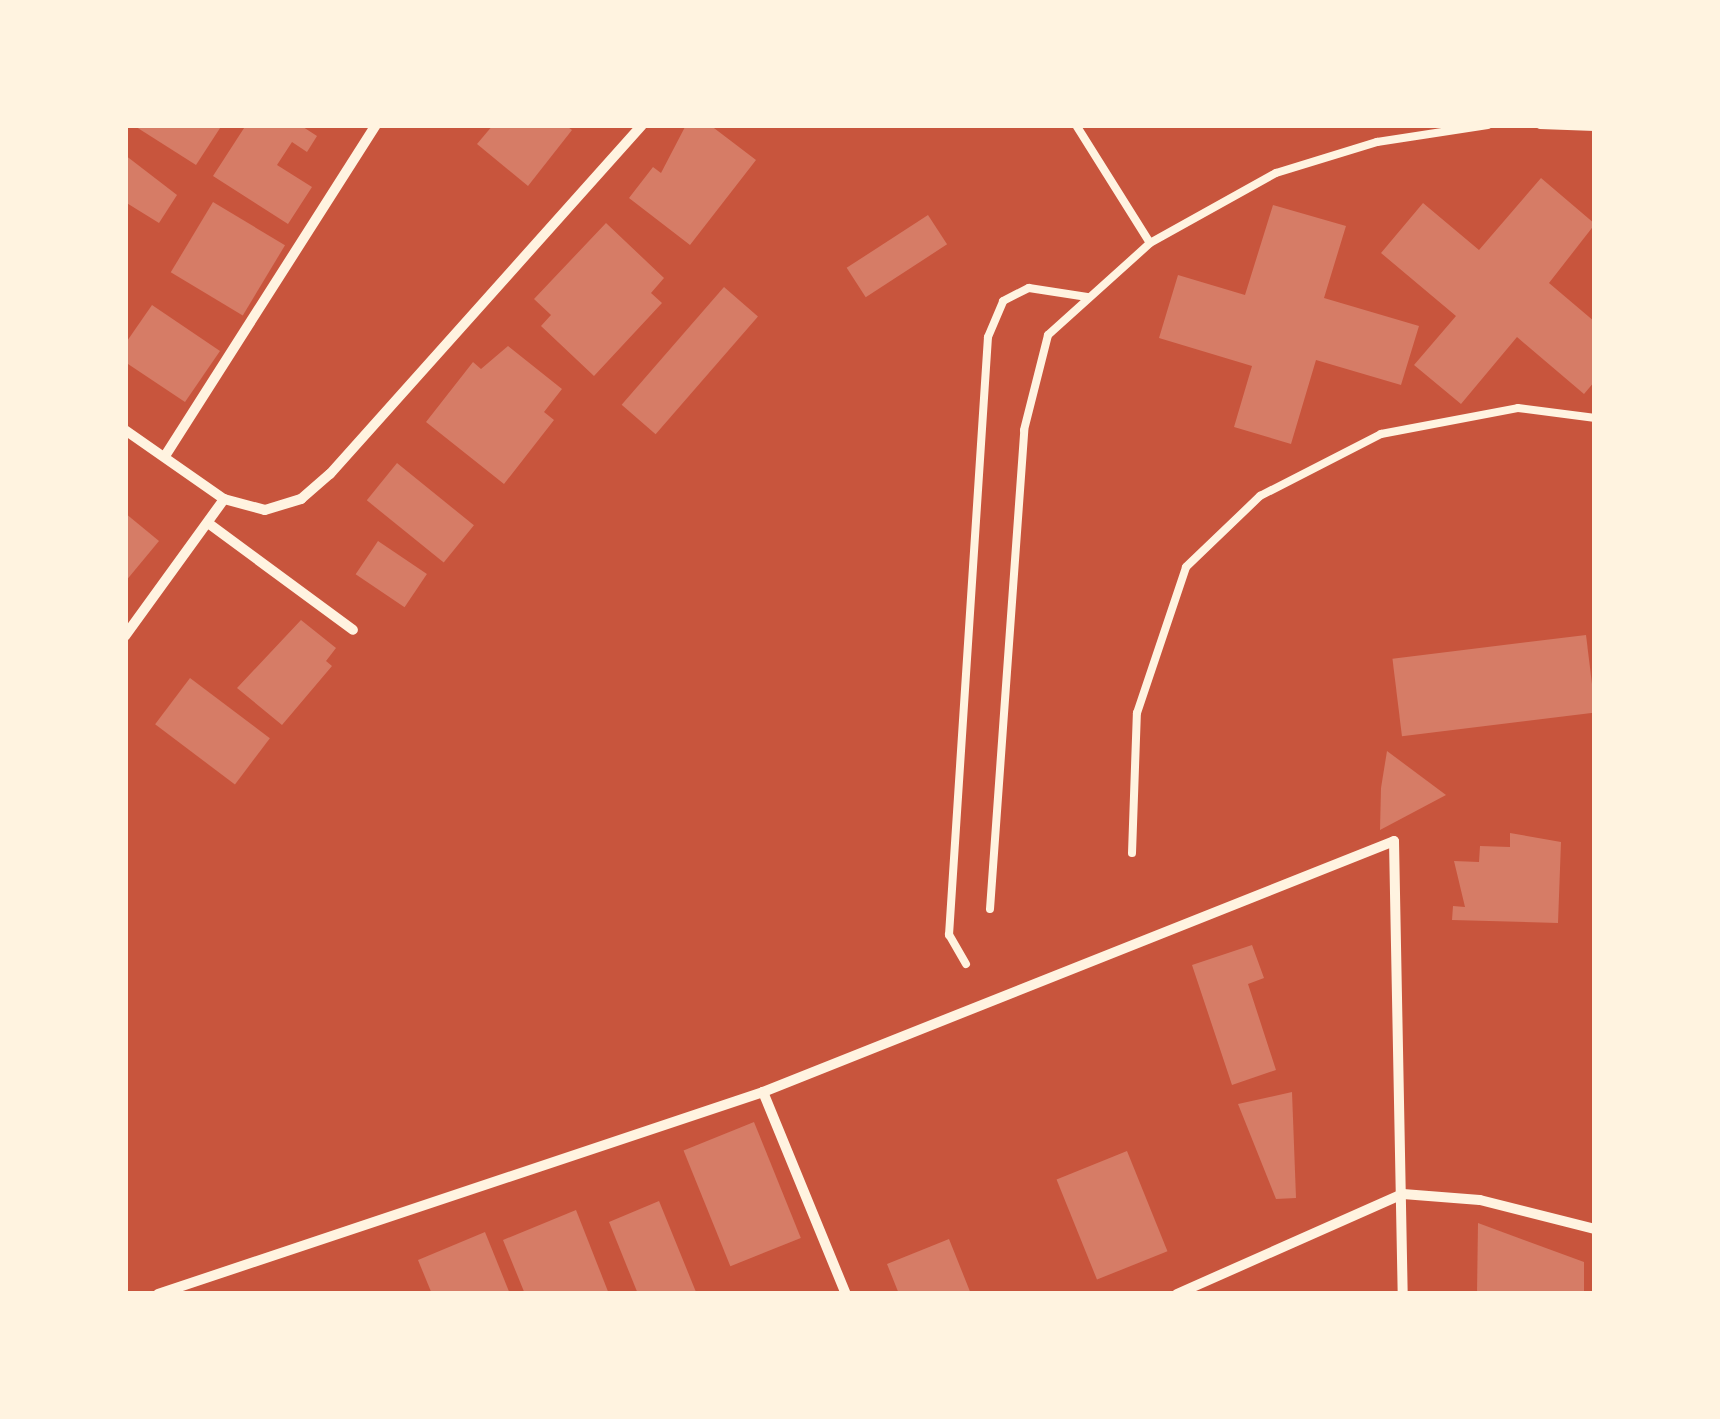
<!DOCTYPE html>
<html>
<head>
<meta charset="utf-8">
<style>
  body { margin:0 }
  #map { position:relative; width:1720px; height:1419px; overflow:hidden; background:#c8553d; font-family:"Source Sans 3",sans-serif }
  div>[style] { position:absolute }
  .building>* { inset:0; background:#d67c66; transform-origin:0 0 }
  .service>* { height:8px; margin:-4px; padding:0 4px; transform-origin:4px; border-radius:4px; background:#fff3e0 }
  .minor>* { height:10px; margin:-5px; padding:0 5px; transform-origin:5px; border-radius:5px; background:#fff3e0 }
  span { translate:-50% -50%; white-space:nowrap; text-align:center; line-height:1.15; -webkit-text-stroke:9px #fff3e0; paint-order:stroke }
  .frame { position:absolute; inset:0; border:128px solid #fff3e0; pointer-events:none }
</style>
</head>
<body>
<div id="map">
  <div class="building">
    <div style="clip-path:polygon(133px 125px,222px 125px,196px 165px)"></div>
    <div style="clip-path:polygon(246px 125px,300px 125px,317px 136px,307px 152px,292px 142px,277px 165px,312px 187px,288px 224px,213px 176px)"></div>
    <div style="clip-path:polygon(493px 125px,565px 125px,572px 130px,528px 186px,477px 144px)"></div>
    <div style="clip-path:polygon(686px 125px,710px 125px,756px 160px,690px 245px,629px 198px,653px 167px,661px 173px)"></div>
    <div style="clip-path:polygon(125px 155px,177px 195px,159px 223px,125px 202px)"></div>
    <div style="clip-path:polygon(1541px 178px,1595px 224px,1549px 283px,1595px 322px,1595px 381px,1584px 394px,1517px 337px,1461px 404px,1414px 365px,1456px 316px,1381px 253px,1423px 203px,1479px 250px)"></div>
    <div style="left:213px;top:202px;width:84px;height:82px;rotate:31deg"></div>
    <div style="clip-path:polygon(1273px 205px,1346px 226px,1324px 298px,1419px 326px,1401px 385px,1316px 360px,1291px 444px,1234px 427px,1252px 366px,1159px 338px,1178px 275px,1245px 295px)"></div>
    <div style="left:928px;top:215px;width:35px;height:97px;rotate:57deg"></div>
    <div style="clip-path:polygon(606px 223px,664px 278px,651px 293px,662px 303px,594px 376px,541px 326px,551px 315px,534px 299px)"></div>
    <div style="left:724px;top:287px;width:45px;height:156px;rotate:41deg"></div>
    <div style="clip-path:polygon(152px 305px,220px 351px,185px 402px,125px 362px,125px 344px)"></div>
    <div style="clip-path:polygon(508px 346px,562px 389px,544px 412px,554px 420px,504px 484px,426px 422px,473px 362px,481px 369px)"></div>
    <div style="left:397px;top:463px;width:99px;height:48px;rotate:39deg"></div>
    <div style="clip-path:polygon(125px 513px,159px 541px,125px 582px)"></div>
    <div style="left:378px;top:541px;width:59px;height:40px;rotate:34deg"></div>
    <div style="clip-path:polygon(301px 620px,336px 648px,326px 661px,332px 666px,282px 725px,237px 688px)"></div>
    <div style="left:1586px;top:635px;width:78px;height:195px;rotate:83deg"></div>
    <div style="left:190px;top:678px;width:100px;height:58px;rotate:37deg"></div>
    <div style="clip-path:polygon(1387px 751px,1446px 795px,1380px 830px,1381px 788px)"></div>
    <div style="clip-path:polygon(1510px 833px,1561px 842px,1558px 923px,1452px 920px,1453px 906px,1465px 907px,1454px 861px,1479px 862px,1480px 846px,1510px 847px)"></div>
    <div style="clip-path:polygon(1252px 945px,1264px 978px,1248px 984px,1276px 1070px,1232px 1085px,1192px 965px)"></div>
    <div style="clip-path:polygon(1292px 1092px,1296px 1198px,1276px 1199px,1238px 1104px)"></div>
    <div style="left:754px;top:1122px;width:125px;height:76px;rotate:68deg"></div>
    <div style="left:1127px;top:1151px;width:108px;height:76px;rotate:68deg"></div>
    <div style="clip-path:polygon(659px 1201px,696px 1292px,691px 1294px,638px 1294px,609px 1222px)"></div>
    <div style="clip-path:polygon(576px 1210px,609px 1294px,525px 1294px,503px 1240px)"></div>
    <div style="clip-path:polygon(1478px 1223px,1584px 1262px,1584px 1294px,1477px 1294px)"></div>
    <div style="clip-path:polygon(485px 1232px,510px 1294px,432px 1294px,418px 1260px)"></div>
    <div style="clip-path:polygon(949px 1239px,971px 1294px,899px 1294px,887px 1264px)"></div>
  </div>
  <div class="service">
    <div style="left:1076px;top:125px;width:139px;rotate:57.9deg"></div>
    <div style="left:1540px;top:125px;width:55px;rotate:2.1deg"></div>
    <div style="left:1132px;top:853px;width:140px;rotate:-88deg"></div>
    <div style="left:1137px;top:713px;width:154px;rotate:-71.4deg"></div>
    <div style="left:1186px;top:567px;width:103px;rotate:-43.8deg"></div>
    <div style="left:1260px;top:496px;width:136px;rotate:-27.1deg"></div>
    <div style="left:1381px;top:434px;width:139px;rotate:-10.7deg"></div>
    <div style="left:1518px;top:408px;width:78px;rotate:7.4deg"></div>
    <div style="left:990px;top:909px;width:480px;rotate:-85.9deg"></div>
    <div style="left:1024px;top:430px;width:98px;rotate:-75.8deg"></div>
    <div style="left:1048px;top:335px;width:137px;rotate:-42deg"></div>
    <div style="left:1150px;top:243px;width:144px;rotate:-29.1deg"></div>
    <div style="left:1276px;top:173px;width:106px;rotate:-17.1deg"></div>
    <div style="left:1377px;top:142px;width:112px;rotate:-8.7deg"></div>
    <div style="left:966px;top:964px;width:34px;rotate:-120deg"></div>
    <div style="left:949px;top:935px;width:599px;rotate:-86.27deg"></div>
    <div style="left:988px;top:337px;width:39px;rotate:-67deg"></div>
    <div style="left:1003px;top:301px;width:29px;rotate:-27deg"></div>
    <div style="left:1029px;top:288px;width:59px;rotate:8.8deg"></div>
  </div>
  <div class="minor">
    <div style="left:125px;top:430px;width:121px;rotate:34.9deg"></div>
    <div style="left:165px;top:456px;width:393px;rotate:-57.5deg"></div>
    <div style="left:208px;top:523px;width:180px;rotate:36.4deg"></div>
    <div style="left:125px;top:636px;width:169px;rotate:-54.1deg"></div>
    <div style="left:224px;top:499px;width:42px;rotate:15deg"></div>
    <div style="left:265px;top:510px;width:38px;rotate:-17deg"></div>
    <div style="left:301px;top:499px;width:38px;rotate:-41deg"></div>
    <div style="left:330px;top:474px;width:468px;rotate:-48.2deg"></div>
    <div style="left:763px;top:1092px;width:218px;rotate:67.7deg"></div>
    <div style="left:158px;top:1294px;width:638px;rotate:-18.46deg"></div>
    <div style="left:763px;top:1092px;width:679px;rotate:-21.69deg"></div>
    <div style="left:1394px;top:841px;width:453px;rotate:88.9deg"></div>
    <div style="left:1177px;top:1294px;width:247px;rotate:-23.9deg"></div>
    <div style="left:1403px;top:1194px;width:77px;rotate:4.5deg"></div>
    <div style="left:1480px;top:1200px;width:119px;rotate:14.2deg"></div>
  </div>
  <div class="frame"></div>
</div>
</body>
</html>
